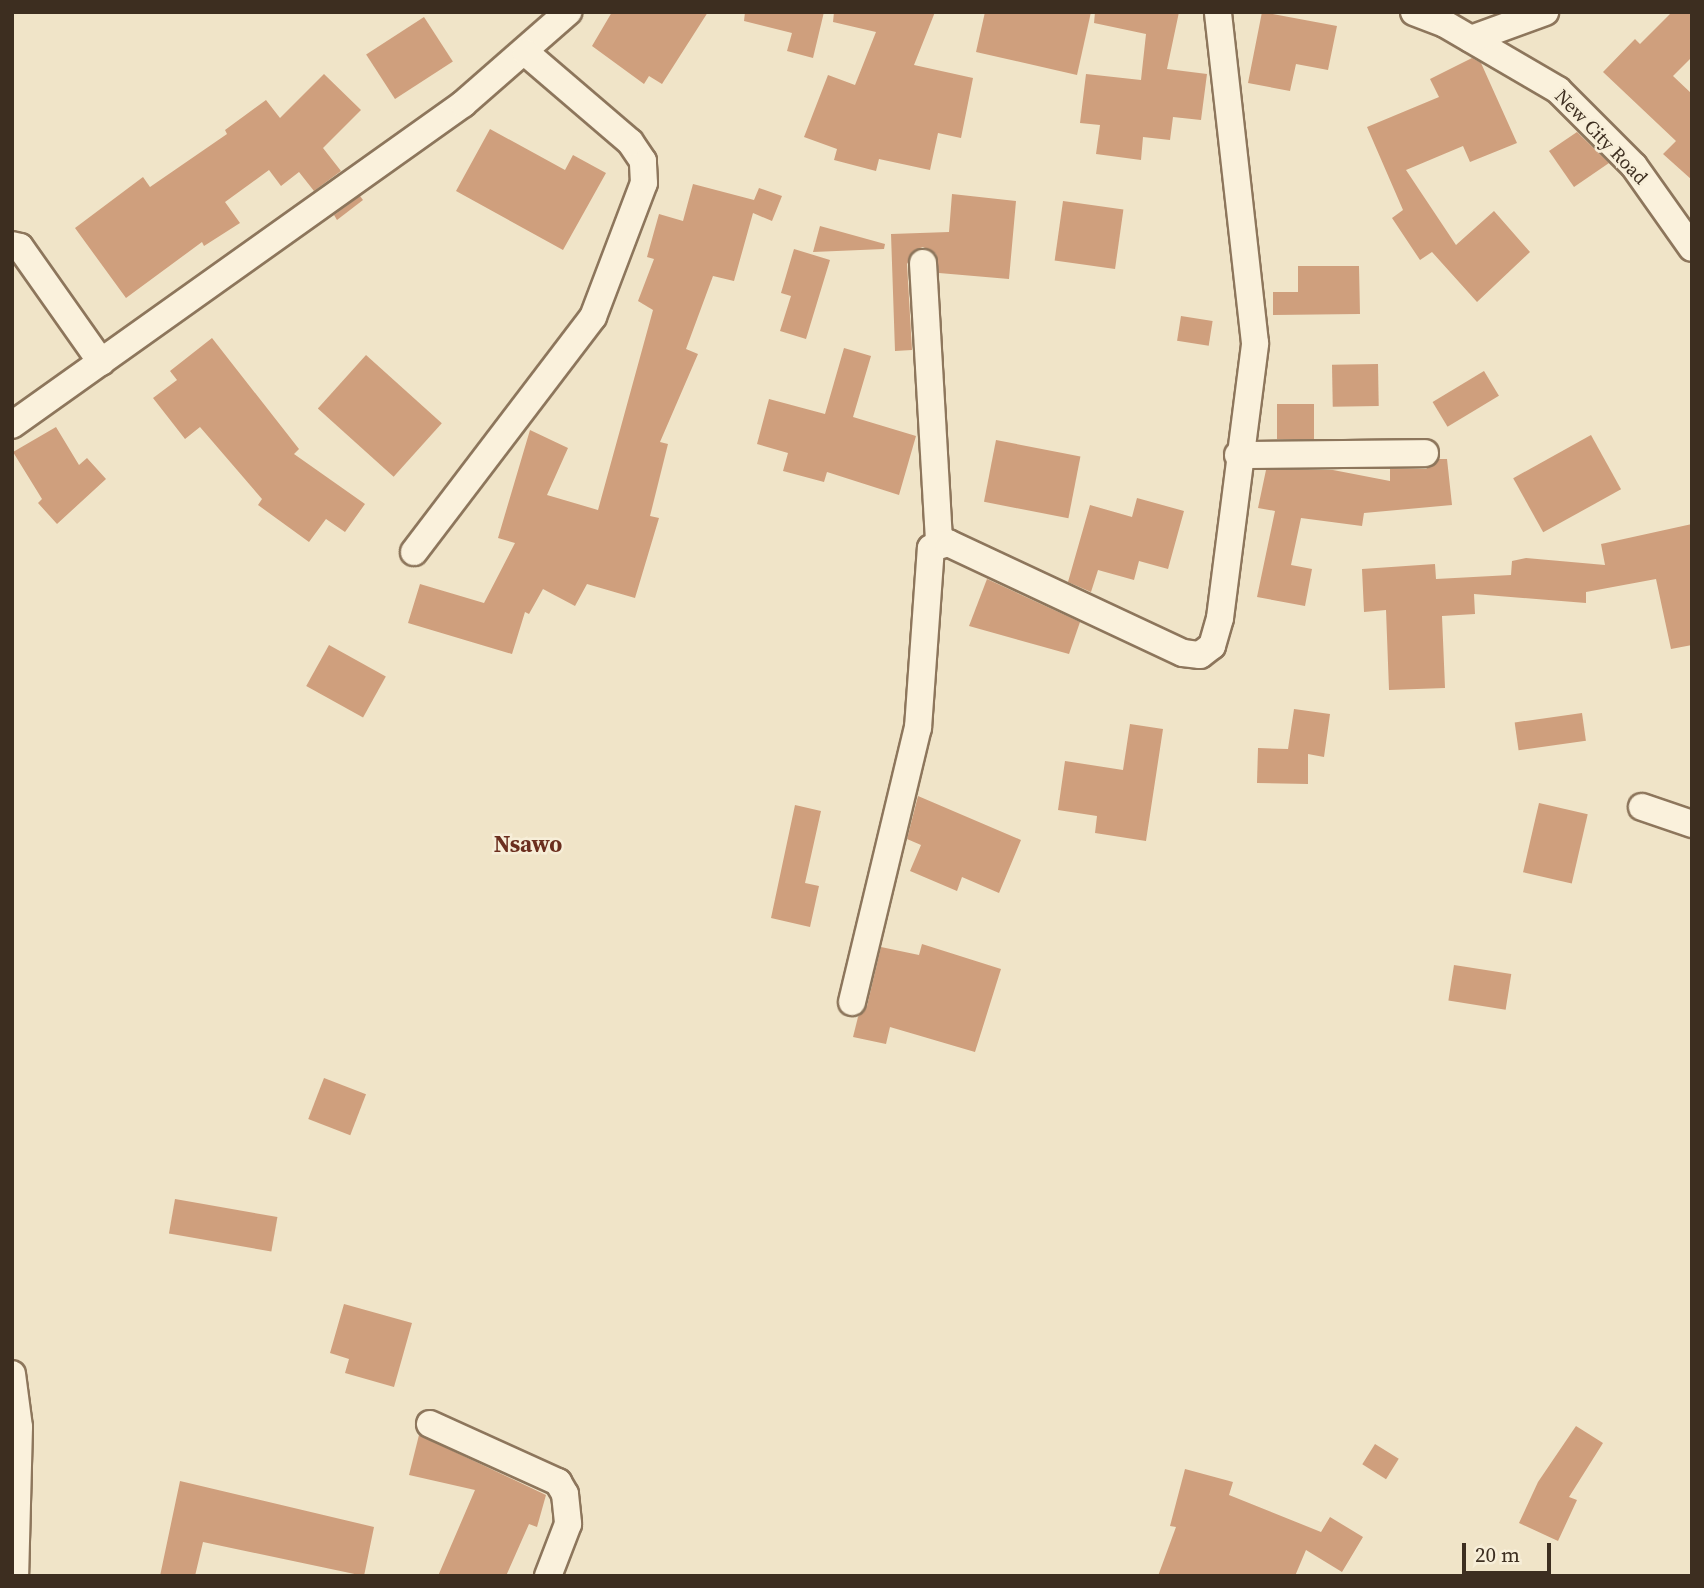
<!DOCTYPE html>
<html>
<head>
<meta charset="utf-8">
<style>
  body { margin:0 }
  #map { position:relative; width:1704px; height:1588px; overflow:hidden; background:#f0e4c8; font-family:"Source Serif 4",serif }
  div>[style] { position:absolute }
  .building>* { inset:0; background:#cf9f7d; transform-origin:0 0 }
  .roads { filter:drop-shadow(2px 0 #8d765c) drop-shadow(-2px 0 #8d765c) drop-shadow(0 2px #8d765c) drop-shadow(0 -2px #8d765c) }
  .street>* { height:26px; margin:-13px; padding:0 13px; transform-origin:13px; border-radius:13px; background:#faf1dc }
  span { translate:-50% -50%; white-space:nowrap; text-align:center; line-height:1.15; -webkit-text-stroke:5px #f7eed8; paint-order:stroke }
  .street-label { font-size:19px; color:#3d2e20 }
  .quarter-label { font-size:23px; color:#6b2e1e; font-weight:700 }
  .frame { position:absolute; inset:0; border:14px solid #3d2e20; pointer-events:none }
  .scale { position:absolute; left:1462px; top:1543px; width:89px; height:32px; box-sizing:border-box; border:4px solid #3d2e20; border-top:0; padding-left:9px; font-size:21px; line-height:24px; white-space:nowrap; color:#3d2e20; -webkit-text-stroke:5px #f7eed8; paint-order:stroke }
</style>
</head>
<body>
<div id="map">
  <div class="building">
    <div style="clip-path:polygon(612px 12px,708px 12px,662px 84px,649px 76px,644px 84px,592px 46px)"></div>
    <div style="clip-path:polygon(745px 12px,824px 12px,813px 58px,787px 51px,792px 33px,744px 21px)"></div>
    <div style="clip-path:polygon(834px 12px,935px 12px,914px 65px,973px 78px,961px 138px,938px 133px,930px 170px,879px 159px,876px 171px,834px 160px,837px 149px,804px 137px,828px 75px,855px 85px,876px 32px,833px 22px)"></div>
    <div style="clip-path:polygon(985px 12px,1091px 12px,1077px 75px,976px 52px)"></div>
    <div style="clip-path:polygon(1095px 12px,1179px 12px,1167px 69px,1207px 74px,1201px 120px,1173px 117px,1170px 140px,1143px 137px,1141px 160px,1096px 154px,1100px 125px,1080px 123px,1086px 74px,1141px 80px,1146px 34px,1094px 23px)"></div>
    <div style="clip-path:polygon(1262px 12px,1337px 26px,1328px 70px,1296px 64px,1290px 91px,1248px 83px)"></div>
    <div style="clip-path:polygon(1672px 12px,1692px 12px,1692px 57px,1673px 76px,1692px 94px,1692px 180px,1663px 154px,1676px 141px,1603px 72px,1635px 39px,1640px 44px)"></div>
    <div style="left:424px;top:17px;width:53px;height:69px;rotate:57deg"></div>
    <div style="clip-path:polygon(1472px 58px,1481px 63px,1517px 143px,1470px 162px,1463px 146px,1406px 170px,1456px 245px,1494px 211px,1530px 252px,1477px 302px,1432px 252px,1420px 260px,1392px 218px,1403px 210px,1367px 127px,1439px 97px,1430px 79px)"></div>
    <div style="clip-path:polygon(324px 74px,361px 110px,323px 148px,341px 171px,314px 191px,299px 172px,281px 186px,269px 170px,225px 202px,240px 223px,204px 246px,202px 242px,126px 298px,75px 228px,143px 177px,150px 187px,227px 134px,225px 130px,266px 100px,280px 118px)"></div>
    <div style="clip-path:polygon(490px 129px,565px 170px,573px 155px,606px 173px,563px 250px,456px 191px)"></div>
    <div style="clip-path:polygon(1577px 132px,1609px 163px,1574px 187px,1549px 151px)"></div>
    <div style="clip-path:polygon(693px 184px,754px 200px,759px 188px,782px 196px,772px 221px,753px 213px,734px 281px,713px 276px,686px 349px,698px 354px,660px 442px,668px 444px,650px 516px,659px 518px,635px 598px,587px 584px,575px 606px,543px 589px,529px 614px,525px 612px,512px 654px,408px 623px,420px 584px,484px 603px,515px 543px,498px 538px,530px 430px,568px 448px,547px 495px,598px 510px,653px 310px,638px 301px,654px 259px,647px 257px,659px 214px,683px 221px)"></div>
    <div style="clip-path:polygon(952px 194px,1016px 201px,1009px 279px,939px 273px,936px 254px,923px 247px,915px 250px,907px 264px,912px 350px,895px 351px,891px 234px,949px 232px)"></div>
    <div style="clip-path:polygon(360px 196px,363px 200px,337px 220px,334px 215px)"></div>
    <div style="left:1063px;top:201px;width:61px;height:60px;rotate:8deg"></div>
    <div style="clip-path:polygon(820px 226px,885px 244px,884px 249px,813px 252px)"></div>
    <div style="clip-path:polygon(794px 249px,830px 260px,806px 339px,780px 331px,791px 296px,781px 293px)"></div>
    <div style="clip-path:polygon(1298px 266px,1359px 266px,1360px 314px,1273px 315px,1273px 292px,1298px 292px)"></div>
    <div style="left:1181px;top:316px;width:32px;height:25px;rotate:9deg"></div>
    <div style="clip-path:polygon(212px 338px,299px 449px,294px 454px,365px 504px,345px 532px,326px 519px,309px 542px,258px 505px,262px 499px,200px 427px,185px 439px,153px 398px,177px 380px,170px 371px)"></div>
    <div style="clip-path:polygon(844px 348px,871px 356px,853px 417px,916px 436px,899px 495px,827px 472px,824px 482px,783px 471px,788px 453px,757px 444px,769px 399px,825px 414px)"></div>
    <div style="left:366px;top:355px;width:102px;height:72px;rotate:42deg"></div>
    <div style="left:1378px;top:364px;width:42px;height:46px;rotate:89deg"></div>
    <div style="left:1484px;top:371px;width:29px;height:60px;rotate:59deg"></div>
    <div style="left:1277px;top:404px;width:37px;height:35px"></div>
    <div style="clip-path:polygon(56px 427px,79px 465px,87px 458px,106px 479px,57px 524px,38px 503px,42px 499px,13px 452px)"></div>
    <div style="left:1591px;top:435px;width:62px;height:89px;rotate:61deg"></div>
    <div style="left:996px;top:440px;width:86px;height:63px;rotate:11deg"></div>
    <div style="clip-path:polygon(1439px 459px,1447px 459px,1452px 505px,1364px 513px,1362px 526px,1301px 518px,1291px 565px,1312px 569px,1305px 606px,1257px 597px,1275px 511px,1258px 508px,1266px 470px,1333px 470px,1390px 481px,1390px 469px,1426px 469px)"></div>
    <div style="clip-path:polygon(1137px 498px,1184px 511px,1168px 569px,1139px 561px,1134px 580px,1098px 570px,1091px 592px,1068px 582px,1090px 505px,1132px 517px)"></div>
    <div style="clip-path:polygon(1692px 524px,1692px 645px,1671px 649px,1656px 579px,1586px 592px,1586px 603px,1474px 594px,1475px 614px,1442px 616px,1445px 688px,1389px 690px,1386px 610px,1364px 612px,1362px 569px,1435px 564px,1436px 579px,1511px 575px,1512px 561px,1526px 558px,1605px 565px,1601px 544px)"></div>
    <div style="clip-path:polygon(987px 579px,1080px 622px,1069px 654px,969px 626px)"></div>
    <div style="left:329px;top:645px;width:65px;height:47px;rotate:29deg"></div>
    <div style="clip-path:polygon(1294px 709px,1330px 714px,1324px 757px,1308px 754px,1308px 784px,1257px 783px,1258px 748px,1288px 749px)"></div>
    <div style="left:1582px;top:713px;width:28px;height:68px;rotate:82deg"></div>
    <div style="clip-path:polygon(1130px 724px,1163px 729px,1146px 841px,1095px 833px,1097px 816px,1058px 810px,1065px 761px,1123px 770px)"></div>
    <div style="clip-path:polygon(918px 796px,1021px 840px,999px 893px,962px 877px,957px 891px,910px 871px,921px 845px,907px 839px)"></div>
    <div style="left:1539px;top:803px;width:50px;height:71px;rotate:13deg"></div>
    <div style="clip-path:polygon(795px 805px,821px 811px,805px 883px,819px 886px,810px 927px,771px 918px)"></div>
    <div style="clip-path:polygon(922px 944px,1001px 969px,975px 1052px,890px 1027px,886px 1044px,853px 1037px,858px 1017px,867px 1006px,881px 947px,919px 955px)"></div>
    <div style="left:1454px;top:965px;width:58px;height:36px;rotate:9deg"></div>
    <div style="left:324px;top:1078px;width:45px;height:44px;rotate:21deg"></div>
    <div style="left:175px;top:1199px;width:104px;height:35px;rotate:10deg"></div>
    <div style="clip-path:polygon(344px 1304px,412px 1323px,394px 1387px,345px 1373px,349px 1359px,330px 1353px)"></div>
    <div style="clip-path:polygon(1576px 1426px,1603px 1443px,1569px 1497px,1577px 1500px,1558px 1541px,1519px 1523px,1538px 1482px)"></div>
    <div style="clip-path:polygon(419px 1435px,546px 1495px,537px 1527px,529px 1524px,506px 1576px,438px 1576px,475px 1490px,409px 1475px)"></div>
    <div style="left:1375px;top:1444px;width:28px;height:24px;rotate:32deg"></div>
    <div style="clip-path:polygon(1185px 1469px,1233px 1482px,1229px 1495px,1321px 1532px,1330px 1517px,1363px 1537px,1342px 1572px,1306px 1550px,1295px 1576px,1158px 1576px,1176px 1527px,1170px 1526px)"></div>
    <div style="clip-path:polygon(180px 1481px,374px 1527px,364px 1576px,203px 1542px,195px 1576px,160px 1576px)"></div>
  </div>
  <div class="roads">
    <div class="street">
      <div style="left:1414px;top:12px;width:33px;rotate:21deg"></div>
      <div style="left:1445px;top:24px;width:131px;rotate:30.3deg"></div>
      <div style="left:1558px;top:90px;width:107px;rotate:45deg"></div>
      <div style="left:1634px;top:166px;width:100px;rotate:54.7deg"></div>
      <div style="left:1471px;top:39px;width:79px;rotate:-20deg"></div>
      <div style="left:12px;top:245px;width:8px;rotate:14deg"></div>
      <div style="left:20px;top:247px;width:141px;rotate:54.8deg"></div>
      <div style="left:923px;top:263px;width:281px;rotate:86.7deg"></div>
      <div style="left:12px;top:425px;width:554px;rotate:-35.44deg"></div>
      <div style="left:463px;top:104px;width:140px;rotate:-41.2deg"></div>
      <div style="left:1238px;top:455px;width:187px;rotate:-0.6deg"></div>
      <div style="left:414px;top:552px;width:295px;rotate:-52.7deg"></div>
      <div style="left:593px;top:317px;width:143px;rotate:-69.2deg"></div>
      <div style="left:644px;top:183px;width:22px;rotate:-93deg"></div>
      <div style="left:643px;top:161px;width:23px;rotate:-124deg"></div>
      <div style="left:630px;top:142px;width:137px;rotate:-139.4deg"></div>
      <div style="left:1642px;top:807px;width:53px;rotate:18.8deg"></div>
      <div style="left:852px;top:1002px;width:282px;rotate:-76.5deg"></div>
      <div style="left:918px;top:728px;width:180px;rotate:-85.9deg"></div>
      <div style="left:931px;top:548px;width:18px;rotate:-16deg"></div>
      <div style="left:948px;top:543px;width:259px;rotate:25.1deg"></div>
      <div style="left:1183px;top:653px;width:17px;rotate:7deg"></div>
      <div style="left:1200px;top:655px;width:15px;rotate:-37deg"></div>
      <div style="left:1212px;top:646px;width:29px;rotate:-74deg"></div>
      <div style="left:1220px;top:618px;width:277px;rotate:-82.7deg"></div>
      <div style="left:1255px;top:343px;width:333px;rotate:-96.4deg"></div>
      <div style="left:12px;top:1374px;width:53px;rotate:82.5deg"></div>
      <div style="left:19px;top:1427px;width:149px;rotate:91.5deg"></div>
      <div style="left:430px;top:1424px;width:141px;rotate:24.4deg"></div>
      <div style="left:558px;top:1482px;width:14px;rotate:60deg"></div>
      <div style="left:565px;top:1494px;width:30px;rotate:84deg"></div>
      <div style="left:568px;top:1524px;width:56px;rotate:111deg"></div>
    </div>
  </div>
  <div class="street-label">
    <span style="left:1601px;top:137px;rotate:46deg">New City Road</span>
  </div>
  <div class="quarter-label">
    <span style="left:528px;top:844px">Nsawo</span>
  </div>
  <div class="frame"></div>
  <div class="scale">20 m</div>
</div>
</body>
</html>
